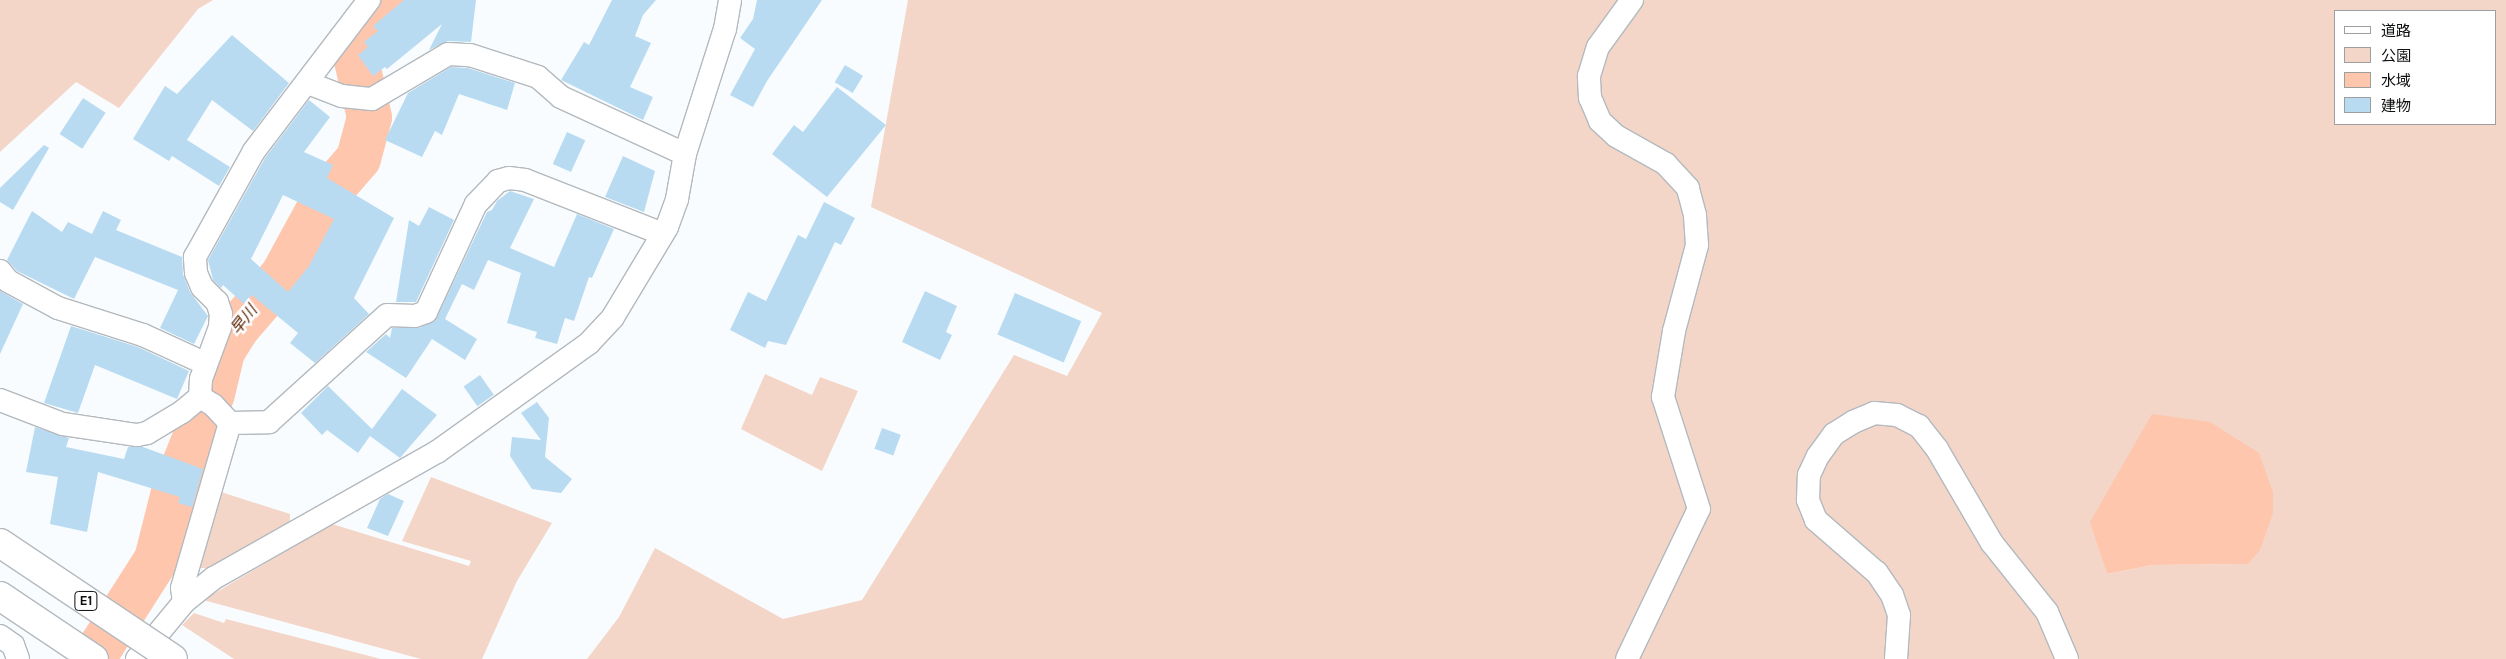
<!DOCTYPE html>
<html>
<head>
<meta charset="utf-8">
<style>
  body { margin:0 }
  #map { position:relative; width:2506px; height:659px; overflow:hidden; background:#f8fcfe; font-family:Karla,"Noto Sans JP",sans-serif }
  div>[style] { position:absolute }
  .green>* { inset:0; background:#f4d6c8 }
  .water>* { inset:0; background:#fdc6ad }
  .river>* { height:45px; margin:-22.5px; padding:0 22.5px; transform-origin:22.5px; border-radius:22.5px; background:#fdc6ad }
  .building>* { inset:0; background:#b9dbf2; transform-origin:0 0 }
  .roads { filter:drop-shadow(1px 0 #b3b9be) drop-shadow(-1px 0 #b3b9be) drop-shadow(0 1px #b3b9be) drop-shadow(0 -1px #b3b9be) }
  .minor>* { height:22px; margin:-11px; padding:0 11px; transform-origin:11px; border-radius:11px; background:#fff }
  .motorway>* { height:28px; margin:-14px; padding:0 14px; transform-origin:14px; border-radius:14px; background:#fff }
  .bridges { filter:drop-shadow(1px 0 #b3b9be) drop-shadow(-1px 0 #b3b9be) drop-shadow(0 1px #b3b9be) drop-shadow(0 -1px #b3b9be) }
  .motorway-bridge>* { height:28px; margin:-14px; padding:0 14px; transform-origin:14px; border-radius:14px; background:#fff }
  span { translate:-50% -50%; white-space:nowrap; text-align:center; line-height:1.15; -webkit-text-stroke:5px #fff; paint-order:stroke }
  .shield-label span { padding:1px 4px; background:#fff; border:1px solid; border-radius:4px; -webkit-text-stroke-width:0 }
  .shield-label { font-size:14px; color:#0d0f10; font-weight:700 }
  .water-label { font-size:16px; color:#60290a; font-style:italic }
  .legend { position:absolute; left:2334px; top:10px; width:162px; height:115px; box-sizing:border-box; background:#fff; border:1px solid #9e9f9f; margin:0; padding:6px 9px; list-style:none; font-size:15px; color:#0d0f10 }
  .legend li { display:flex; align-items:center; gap:10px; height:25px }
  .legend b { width:25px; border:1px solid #9e9f9f }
</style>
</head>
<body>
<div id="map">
  <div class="green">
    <div style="clip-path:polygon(0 0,213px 0,198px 9px,119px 108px,76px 82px,0 152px)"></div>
    <div style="clip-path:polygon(evenodd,908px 0,2506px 0,2506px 659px,587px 659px,619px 617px,655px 548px,783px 619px,862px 600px,1014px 355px,1067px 376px,1102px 313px,871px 207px,908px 0,2335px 11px,2495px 11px,2495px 124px,2335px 124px,2335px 11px,908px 0,2091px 522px,2248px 564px,2153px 565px,2107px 574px,2091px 522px)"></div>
    <div style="clip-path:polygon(765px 374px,812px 395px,820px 377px,858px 391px,822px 471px,741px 429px)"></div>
    <div style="clip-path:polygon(431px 477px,552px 523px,517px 581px,482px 659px,421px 659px,203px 600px,332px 524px,469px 566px,471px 561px,402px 541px)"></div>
    <div style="clip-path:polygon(218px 491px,290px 514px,290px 521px,208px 568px,195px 568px)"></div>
    <div style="clip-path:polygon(194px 613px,224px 623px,226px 619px,381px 659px,234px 659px,182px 625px)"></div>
  </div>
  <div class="water">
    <div style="clip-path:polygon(2152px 414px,2210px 422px,2259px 453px,2273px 492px,2273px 513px,2260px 550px,2248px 564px,2153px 565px,2107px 574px,2090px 522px)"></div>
  </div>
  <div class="river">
    <div style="left:92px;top:659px;width:119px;rotate:-57.4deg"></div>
    <div style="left:156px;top:559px;width:73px;rotate:-75.8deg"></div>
    <div style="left:174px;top:488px;width:102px;rotate:-68.2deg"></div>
    <div style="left:212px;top:393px;width:43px;rotate:-76.6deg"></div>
    <div style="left:222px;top:351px;width:28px;rotate:-58deg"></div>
    <div style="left:237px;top:327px;width:69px;rotate:-49.1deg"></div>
    <div style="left:282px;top:275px;width:90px;rotate:-61.4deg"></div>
    <div style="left:325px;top:196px;width:50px;rotate:-49deg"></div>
    <div style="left:358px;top:158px;width:42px;rotate:-75deg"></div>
    <div style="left:369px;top:117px;width:58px;rotate:-102.8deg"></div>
    <div style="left:356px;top:60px;width:22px;rotate:-93deg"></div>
    <div style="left:355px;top:38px;width:22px;rotate:-56deg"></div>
    <div style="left:367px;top:20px;width:33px;rotate:-38deg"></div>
  </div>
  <div class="building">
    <div style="clip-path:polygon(404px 0,476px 0,471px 42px,448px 41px,429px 50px,442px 24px,387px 69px,385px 67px,373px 76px,358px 55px,368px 47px,364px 42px,378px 31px,373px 26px)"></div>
    <div style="clip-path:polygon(612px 0,656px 0,643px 15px,635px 36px,651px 43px,630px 87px,653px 97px,643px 120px,561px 80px,584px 42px,589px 45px)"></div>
    <div style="clip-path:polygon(757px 0,822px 0,767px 81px,753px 107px,730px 95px,755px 49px,740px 38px,753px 19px)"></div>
    <div style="clip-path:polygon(232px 35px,289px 83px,253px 131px,212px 100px,187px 140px,230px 167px,219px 186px,172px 156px,169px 161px,133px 139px,165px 86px,177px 94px)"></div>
    <div style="left:845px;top:65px;width:21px;height:20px;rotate:31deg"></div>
    <div style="clip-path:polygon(451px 67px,468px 68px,515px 83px,507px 110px,459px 94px,442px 135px,435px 131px,422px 157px,385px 140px,408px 93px)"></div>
    <div style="clip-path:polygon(837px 87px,886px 125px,827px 197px,772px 154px,794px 125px,803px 132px)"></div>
    <div style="left:83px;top:98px;width:27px;height:43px;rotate:33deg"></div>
    <div style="clip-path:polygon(evenodd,309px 100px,330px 117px,304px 152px,333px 165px,327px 178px,394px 218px,354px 298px,369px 314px,315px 363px,290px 343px,298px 333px,252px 295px,244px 304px,223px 285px,221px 288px,213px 280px,208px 260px,265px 158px,309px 100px,283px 195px,334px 219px,309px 266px,288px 292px,251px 259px,283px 195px)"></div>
    <div style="left:567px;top:132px;width:20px;height:35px;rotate:24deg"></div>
    <div style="clip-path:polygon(44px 145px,49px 148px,13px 210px,0 202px,0 188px)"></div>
    <div style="clip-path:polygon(623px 156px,655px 171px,644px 212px,605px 197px)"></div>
    <div style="clip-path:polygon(510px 191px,534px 199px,510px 248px,554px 267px,577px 214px,614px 229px,592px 278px,589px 277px,574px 321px,565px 318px,557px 344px,535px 338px,537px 332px,507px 323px,521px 273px,488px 260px,474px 290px,462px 284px,445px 319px,477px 339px,465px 360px,432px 339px,406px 378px,366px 352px,386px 334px,390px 338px,392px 328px,419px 328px,435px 321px,487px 212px,492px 210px,497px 201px)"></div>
    <div style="clip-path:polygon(824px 202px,855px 218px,841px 245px,835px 242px,786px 345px,768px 341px,765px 348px,730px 330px,748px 292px,766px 301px,798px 235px,806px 239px)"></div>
    <div style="clip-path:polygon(429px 207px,454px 220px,416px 302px,396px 302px,409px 220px,419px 226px)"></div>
    <div style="clip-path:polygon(32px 211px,62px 232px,68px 222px,92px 234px,103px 211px,121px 220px,116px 230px,182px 257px,183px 274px,190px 292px,208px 316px,194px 344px,160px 328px,178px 290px,95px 257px,74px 299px,17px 271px,7px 260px)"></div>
    <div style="clip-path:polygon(0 291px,23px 304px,0 354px)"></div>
    <div style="clip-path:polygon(925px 291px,957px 306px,946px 332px,952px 335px,940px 360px,902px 342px)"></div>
    <div style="left:1015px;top:293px;width:72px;height:45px;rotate:23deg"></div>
    <div style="clip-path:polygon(71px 326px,138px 347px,189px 371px,177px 399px,95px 365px,78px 413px,44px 403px)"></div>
    <div style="left:480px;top:375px;width:24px;height:20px;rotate:55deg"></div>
    <div style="clip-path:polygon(328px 386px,372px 429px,402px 389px,437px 415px,400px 458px,370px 436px,358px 453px,327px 430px,322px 435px,301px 413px)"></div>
    <div style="clip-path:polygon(537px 402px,549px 418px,545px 457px,572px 479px,561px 493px,532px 489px,510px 456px,512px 437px,541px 440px,521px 413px)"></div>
    <div style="clip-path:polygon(35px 427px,69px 438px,66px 447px,124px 459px,128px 447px,143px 447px,203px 469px,192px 507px,178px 503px,180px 497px,98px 472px,87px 532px,50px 524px,58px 477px,26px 472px)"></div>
    <div style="left:882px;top:428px;width:20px;height:22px;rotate:20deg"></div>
    <div style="clip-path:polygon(388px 494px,404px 501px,388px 536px,367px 528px,380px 499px)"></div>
  </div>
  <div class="roads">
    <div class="minor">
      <div style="left:308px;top:83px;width:36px;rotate:21deg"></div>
      <div style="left:342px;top:96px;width:30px;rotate:6deg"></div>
      <div style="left:372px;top:99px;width:88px;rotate:-30.6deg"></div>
      <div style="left:448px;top:54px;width:22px;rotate:3deg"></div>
      <div style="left:470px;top:55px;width:71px;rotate:17.9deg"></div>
      <div style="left:538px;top:77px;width:30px;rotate:41deg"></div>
      <div style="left:561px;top:97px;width:136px;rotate:24.7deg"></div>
      <div style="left:0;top:271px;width:13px;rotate:51deg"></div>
      <div style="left:8px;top:281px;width:57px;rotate:28.4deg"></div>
      <div style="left:58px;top:308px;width:89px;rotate:17.6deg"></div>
      <div style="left:143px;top:335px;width:69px;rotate:24.7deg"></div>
      <div style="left:0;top:400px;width:67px;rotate:20.9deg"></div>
      <div style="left:63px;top:424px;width:75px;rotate:8.5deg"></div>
      <div style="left:137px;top:435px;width:10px;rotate:-11deg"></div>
      <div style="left:147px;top:433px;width:41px;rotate:-31deg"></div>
      <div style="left:182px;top:412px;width:23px;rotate:-40deg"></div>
      <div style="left:230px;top:423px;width:39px;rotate:-1deg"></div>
      <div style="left:269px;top:422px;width:159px;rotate:-42.2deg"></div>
      <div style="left:387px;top:315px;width:28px;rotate:2deg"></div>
      <div style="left:415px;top:316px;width:12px;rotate:-20deg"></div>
      <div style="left:426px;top:312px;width:119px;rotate:-65.2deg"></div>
      <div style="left:476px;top:204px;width:32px;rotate:-46deg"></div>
      <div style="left:498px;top:181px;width:11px;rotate:-15deg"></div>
      <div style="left:509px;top:178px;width:16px;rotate:7deg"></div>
      <div style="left:525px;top:180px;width:148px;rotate:21.4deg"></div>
      <div style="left:184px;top:602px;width:14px;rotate:-98deg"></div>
      <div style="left:182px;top:588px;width:172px;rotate:-73.8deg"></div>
      <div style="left:230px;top:423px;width:25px;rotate:-133deg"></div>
      <div style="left:213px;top:405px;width:15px;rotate:-148deg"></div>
      <div style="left:200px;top:397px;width:18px;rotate:-87deg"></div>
      <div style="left:201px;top:379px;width:55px;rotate:-69.9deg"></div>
      <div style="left:220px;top:327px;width:13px;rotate:-86deg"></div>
      <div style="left:221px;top:314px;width:13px;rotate:-108deg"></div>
      <div style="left:217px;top:302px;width:21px;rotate:-135deg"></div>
      <div style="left:202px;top:287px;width:15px;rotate:-113deg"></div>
      <div style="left:196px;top:273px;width:16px;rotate:-94deg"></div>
      <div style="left:195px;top:257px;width:121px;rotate:-60.9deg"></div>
      <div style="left:254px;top:151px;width:190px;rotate:-52.7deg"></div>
      <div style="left:0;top:636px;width:16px;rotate:35deg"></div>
      <div style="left:13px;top:645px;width:15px;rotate:70deg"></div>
      <div style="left:137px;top:659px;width:74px;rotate:-50.5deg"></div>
      <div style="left:184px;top:602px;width:38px;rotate:-39deg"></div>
      <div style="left:214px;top:578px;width:256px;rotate:-29.5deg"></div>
      <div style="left:437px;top:452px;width:187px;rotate:-35.6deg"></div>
      <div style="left:589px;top:343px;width:35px;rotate:-47deg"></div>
      <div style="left:613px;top:317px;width:105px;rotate:-59deg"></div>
      <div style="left:667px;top:227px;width:30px;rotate:-70deg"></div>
      <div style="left:677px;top:199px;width:46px;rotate:-79.9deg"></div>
      <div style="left:685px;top:154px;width:131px;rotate:-72.3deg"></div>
      <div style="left:725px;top:29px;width:29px;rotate:-80deg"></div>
      <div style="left:1627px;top:659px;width:166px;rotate:-64.4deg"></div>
      <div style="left:1699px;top:509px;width:118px;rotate:-107.8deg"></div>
      <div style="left:1663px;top:397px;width:67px;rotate:-80.5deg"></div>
      <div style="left:1674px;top:331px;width:89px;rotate:-75deg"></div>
      <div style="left:1697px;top:245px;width:30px;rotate:-94deg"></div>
      <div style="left:1695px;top:215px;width:28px;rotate:-105deg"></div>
      <div style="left:1688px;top:188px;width:33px;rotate:-133deg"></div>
      <div style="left:1666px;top:164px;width:57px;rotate:-150.8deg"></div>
      <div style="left:1616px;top:136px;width:22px;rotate:-137deg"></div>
      <div style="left:1600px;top:121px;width:25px;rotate:-113deg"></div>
      <div style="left:1590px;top:98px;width:22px;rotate:-93deg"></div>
      <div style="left:1589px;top:76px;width:30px;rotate:-73deg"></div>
      <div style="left:1598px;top:47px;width:58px;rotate:-54.1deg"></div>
      <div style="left:1896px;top:659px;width:44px;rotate:-86.1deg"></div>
      <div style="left:1899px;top:615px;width:21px;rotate:-109deg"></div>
      <div style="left:1892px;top:595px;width:27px;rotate:-124deg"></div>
      <div style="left:1877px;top:573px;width:81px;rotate:-139deg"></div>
      <div style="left:1816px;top:520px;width:22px;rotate:-112deg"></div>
      <div style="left:1808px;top:500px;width:25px;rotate:-88deg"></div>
      <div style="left:1809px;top:475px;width:21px;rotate:-65deg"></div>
      <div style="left:1818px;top:456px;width:27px;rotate:-54deg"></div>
      <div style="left:1834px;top:434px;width:22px;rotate:-32deg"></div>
      <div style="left:1853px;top:422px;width:23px;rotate:-23deg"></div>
      <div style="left:1874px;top:413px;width:23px;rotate:5deg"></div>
      <div style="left:1897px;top:415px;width:25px;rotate:27deg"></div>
      <div style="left:1919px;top:426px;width:29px;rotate:52deg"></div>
      <div style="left:1937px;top:449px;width:109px;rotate:59.7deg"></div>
      <div style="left:1992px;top:543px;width:88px;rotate:51.4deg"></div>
      <div style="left:2047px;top:612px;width:51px;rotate:66.9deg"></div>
    </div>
    <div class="motorway">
      <div style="left:0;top:596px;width:113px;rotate:33.8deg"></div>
    </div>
  </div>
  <div class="bridges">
    <div class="motorway-bridge">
      <div style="left:0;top:543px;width:208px;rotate:33.8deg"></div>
    </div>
  </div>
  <div class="shield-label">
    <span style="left:86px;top:601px">E1</span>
  </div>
  <div class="water-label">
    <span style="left:244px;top:320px;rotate:-52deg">早川</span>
  </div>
  <ul class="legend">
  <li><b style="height:6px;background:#fff"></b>道路</li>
  <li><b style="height:14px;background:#f4d6c8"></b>公園</li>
  <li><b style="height:14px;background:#fdc6ad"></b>水域</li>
  <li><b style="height:14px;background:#b9dbf2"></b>建物</li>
  </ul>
</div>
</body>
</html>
